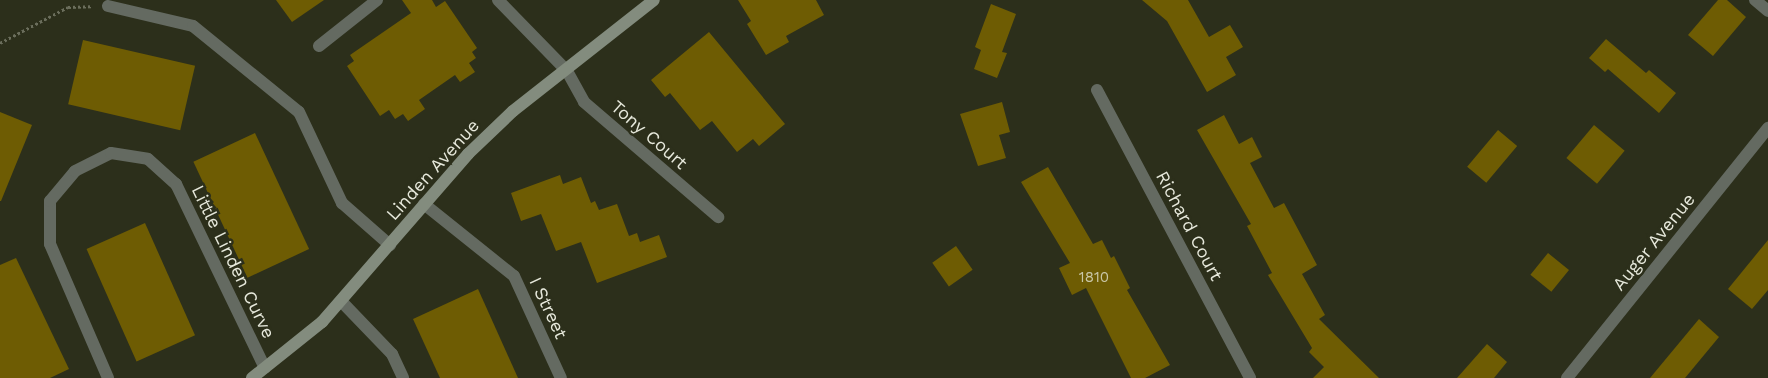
<!DOCTYPE html>
<html>
<head>
<meta charset="utf-8">
<style>
  body { margin:0 }
  #map { position:relative; width:1768px; height:378px; overflow:hidden; background:#2c2f1b; font-family:"Work Sans",sans-serif }
  div>[style] { position:absolute }
  .building>* { inset:0; background:#6e5c03; transform-origin:0 0 }
  .path>* { height:3px; margin-top:-1.5px; transform-origin:0; background:repeating-linear-gradient(90deg,#6b6e5c 0 2.5px,transparent 0 5px) }
  .lane>* { height:12px; margin:-6px; padding:0 6px; transform-origin:6px; border-radius:6px; background:#646a61 }
  .street>* { height:12px; margin:-6px; padding:0 6px; transform-origin:6px; border-radius:6px; background:#646a61 }
  .secondary>* { height:12px; margin:-6px; padding:0 6px; transform-origin:6px; border-radius:6px; background:#838c7e }
  span { translate:-50% -50%; white-space:nowrap; text-align:center; line-height:1.15; -webkit-text-stroke:5px #2c2f1b; paint-order:stroke }
  .number-label { font-size:15px; color:#c9c6a6 }
  .number-label span { -webkit-text-stroke-width:0 }
  .street-label { font-size:18px; color:#e7e9dc }
</style>
</head>
<body>
<div id="map">
  <div class="building">
    <div style="clip-path:polygon(276px 0,324px 0,292px 22px)"></div>
    <div style="clip-path:polygon(402px 0,432px 0,436px 7px,445px 1px,477px 48px,472px 52px,476px 58px,469px 63px,475px 72px,460px 82px,455px 75px,419px 100px,425px 109px,408px 121px,403px 114px,395px 119px,389px 110px,380px 116px,347px 66px,354px 61px,350px 55px,411px 13px)"></div>
    <div style="clip-path:polygon(738px 0,816px 0,824px 15px,786px 36px,789px 42px,766px 55px,747px 24px,751px 21px)"></div>
    <div style="clip-path:polygon(1142px 0,1188px 0,1209px 37px,1230px 25px,1243px 47px,1226px 57px,1236px 75px,1207px 92px,1167px 21px)"></div>
    <div style="clip-path:polygon(1718px 0,1727px 0,1746px 17px,1713px 56px,1688px 35px)"></div>
    <div style="clip-path:polygon(991px 4px,1016px 14px,1002px 52px,1007px 53px,997px 78px,974px 69px,981px 50px,975px 47px)"></div>
    <div style="clip-path:polygon(709px 32px,785px 124px,759px 146px,753px 139px,737px 152px,712px 121px,700px 130px,670px 93px,665px 97px,651px 80px)"></div>
    <div style="clip-path:polygon(1606px 39px,1646px 73px,1649px 70px,1676px 93px,1659px 113px,1608px 69px,1605px 72px,1589px 58px)"></div>
    <div style="left:83px;top:40px;width:115px;height:66px;rotate:13deg"></div>
    <div style="clip-path:polygon(1002px 102px,1010px 132px,999px 135px,1006px 158px,978px 166px,960px 114px)"></div>
    <div style="clip-path:polygon(0 112px,32px 125px,1px 201px,0 201px)"></div>
    <div style="clip-path:polygon(1224px 115px,1239px 144px,1252px 137px,1262px 157px,1250px 163px,1274px 208px,1284px 203px,1317px 265px,1302px 274px,1325px 315px,1319px 319px,1379px 378px,1313px 378px,1324px 367px,1309px 352px,1312px 348px,1268px 275px,1272px 273px,1247px 226px,1251px 224px,1197px 130px)"></div>
    <div style="left:1594px;top:125px;width:40px;height:43px;rotate:40deg"></div>
    <div style="left:1498px;top:130px;width:25px;height:48px;rotate:40deg"></div>
    <div style="left:255px;top:133px;width:128px;height:68px;rotate:65deg"></div>
    <div style="clip-path:polygon(1048px 167px,1093px 244px,1102px 240px,1111px 258px,1114px 256px,1130px 288px,1127px 290px,1170px 365px,1145px 378px,1131px 378px,1086px 288px,1072px 295px,1059px 268px,1070px 263px,1021px 182px)"></div>
    <div style="clip-path:polygon(560px 175px,563px 184px,581px 177px,591px 203px,595px 201px,599px 210px,617px 204px,629px 236px,637px 233px,640px 242px,659px 235px,667px 257px,597px 283px,581px 242px,556px 251px,541px 214px,521px 221px,511px 193px)"></div>
    <div style="left:145px;top:223px;width:123px;height:64px;rotate:66deg"></div>
    <div style="clip-path:polygon(1768px 240px,1768px 290px,1752px 309px,1728px 289px)"></div>
    <div style="left:956px;top:246px;width:29px;height:29px;rotate:55deg"></div>
    <div style="left:1548px;top:253px;width:27px;height:28px;rotate:39deg"></div>
    <div style="clip-path:polygon(16px 258px,69px 369px,50px 378px,0 378px,0 265px)"></div>
    <div style="clip-path:polygon(478px 289px,518px 378px,440px 378px,413px 319px)"></div>
    <div style="clip-path:polygon(1699px 319px,1719px 337px,1685px 378px,1650px 378px)"></div>
    <div style="clip-path:polygon(1487px 344px,1507px 362px,1494px 378px,1457px 378px)"></div>
  </div>
  <div class="path">
    <div style="left:0;top:43px;width:77px;rotate:-27.9deg"></div>
    <div style="left:68px;top:7px;width:24px;rotate:-2deg"></div>
  </div>
  <div class="lane">
    <div style="left:1755px;top:0;width:17px;rotate:40deg"></div>
    <div style="left:319px;top:46px;width:74px;rotate:-38.4deg"></div>
    <div style="left:567px;top:71px;width:35px;rotate:61deg"></div>
    <div style="left:584px;top:102px;width:177px;rotate:40.6deg"></div>
  </div>
  <div class="street">
    <div style="left:498px;top:0;width:99px;rotate:45.8deg"></div>
    <div style="left:108px;top:6px;width:87px;rotate:13.2deg"></div>
    <div style="left:193px;top:26px;width:136px;rotate:39.1deg"></div>
    <div style="left:299px;top:112px;width:101px;rotate:64.7deg"></div>
    <div style="left:342px;top:203px;width:64px;rotate:41.2deg"></div>
    <div style="left:1097px;top:90px;width:326px;rotate:62deg"></div>
    <div style="left:424px;top:204px;width:115px;rotate:38.7deg"></div>
    <div style="left:514px;top:276px;width:112px;rotate:65.3deg"></div>
    <div style="left:341px;top:301px;width:74px;rotate:46.1deg"></div>
    <div style="left:392px;top:354px;width:26px;rotate:65deg"></div>
    <div style="left:108px;top:378px;width:146px;rotate:-113.4deg"></div>
    <div style="left:50px;top:244px;width:43px;rotate:-90deg"></div>
    <div style="left:50px;top:201px;width:39px;rotate:-50deg"></div>
    <div style="left:75px;top:171px;width:40px;rotate:-26.6deg"></div>
    <div style="left:111px;top:153px;width:37px;rotate:9deg"></div>
    <div style="left:148px;top:159px;width:38px;rotate:42deg"></div>
    <div style="left:176px;top:184px;width:204px;rotate:64.2deg"></div>
    <div style="left:1567px;top:378px;width:321px;rotate:-51.2deg"></div>
  </div>
  <div class="secondary">
    <div style="left:252px;top:378px;width:90px;rotate:-38.7deg"></div>
    <div style="left:322px;top:322px;width:223px;rotate:-49deg"></div>
    <div style="left:468px;top:154px;width:62px;rotate:-43.7deg"></div>
    <div style="left:513px;top:111px;width:179px;rotate:-38.2deg"></div>
  </div>
  <div class="number-label">
    <span style="left:1094px;top:278px">1810</span>
  </div>
  <div class="street-label">
    <span style="left:649px;top:135px;rotate:41deg">Tony Court</span>
    <span style="left:433px;top:170px;rotate:-48deg">Linden Avenue</span>
    <span style="left:1189px;top:226px;rotate:62deg">Richard Court</span>
    <span style="left:1654px;top:242px;rotate:-51deg">Auger Avenue</span>
    <span style="left:233px;top:262px;rotate:64deg">Little Linden Curve</span>
    <span style="left:548px;top:308px;rotate:65deg">I Street</span>
  </div>
</div>
</body>
</html>
